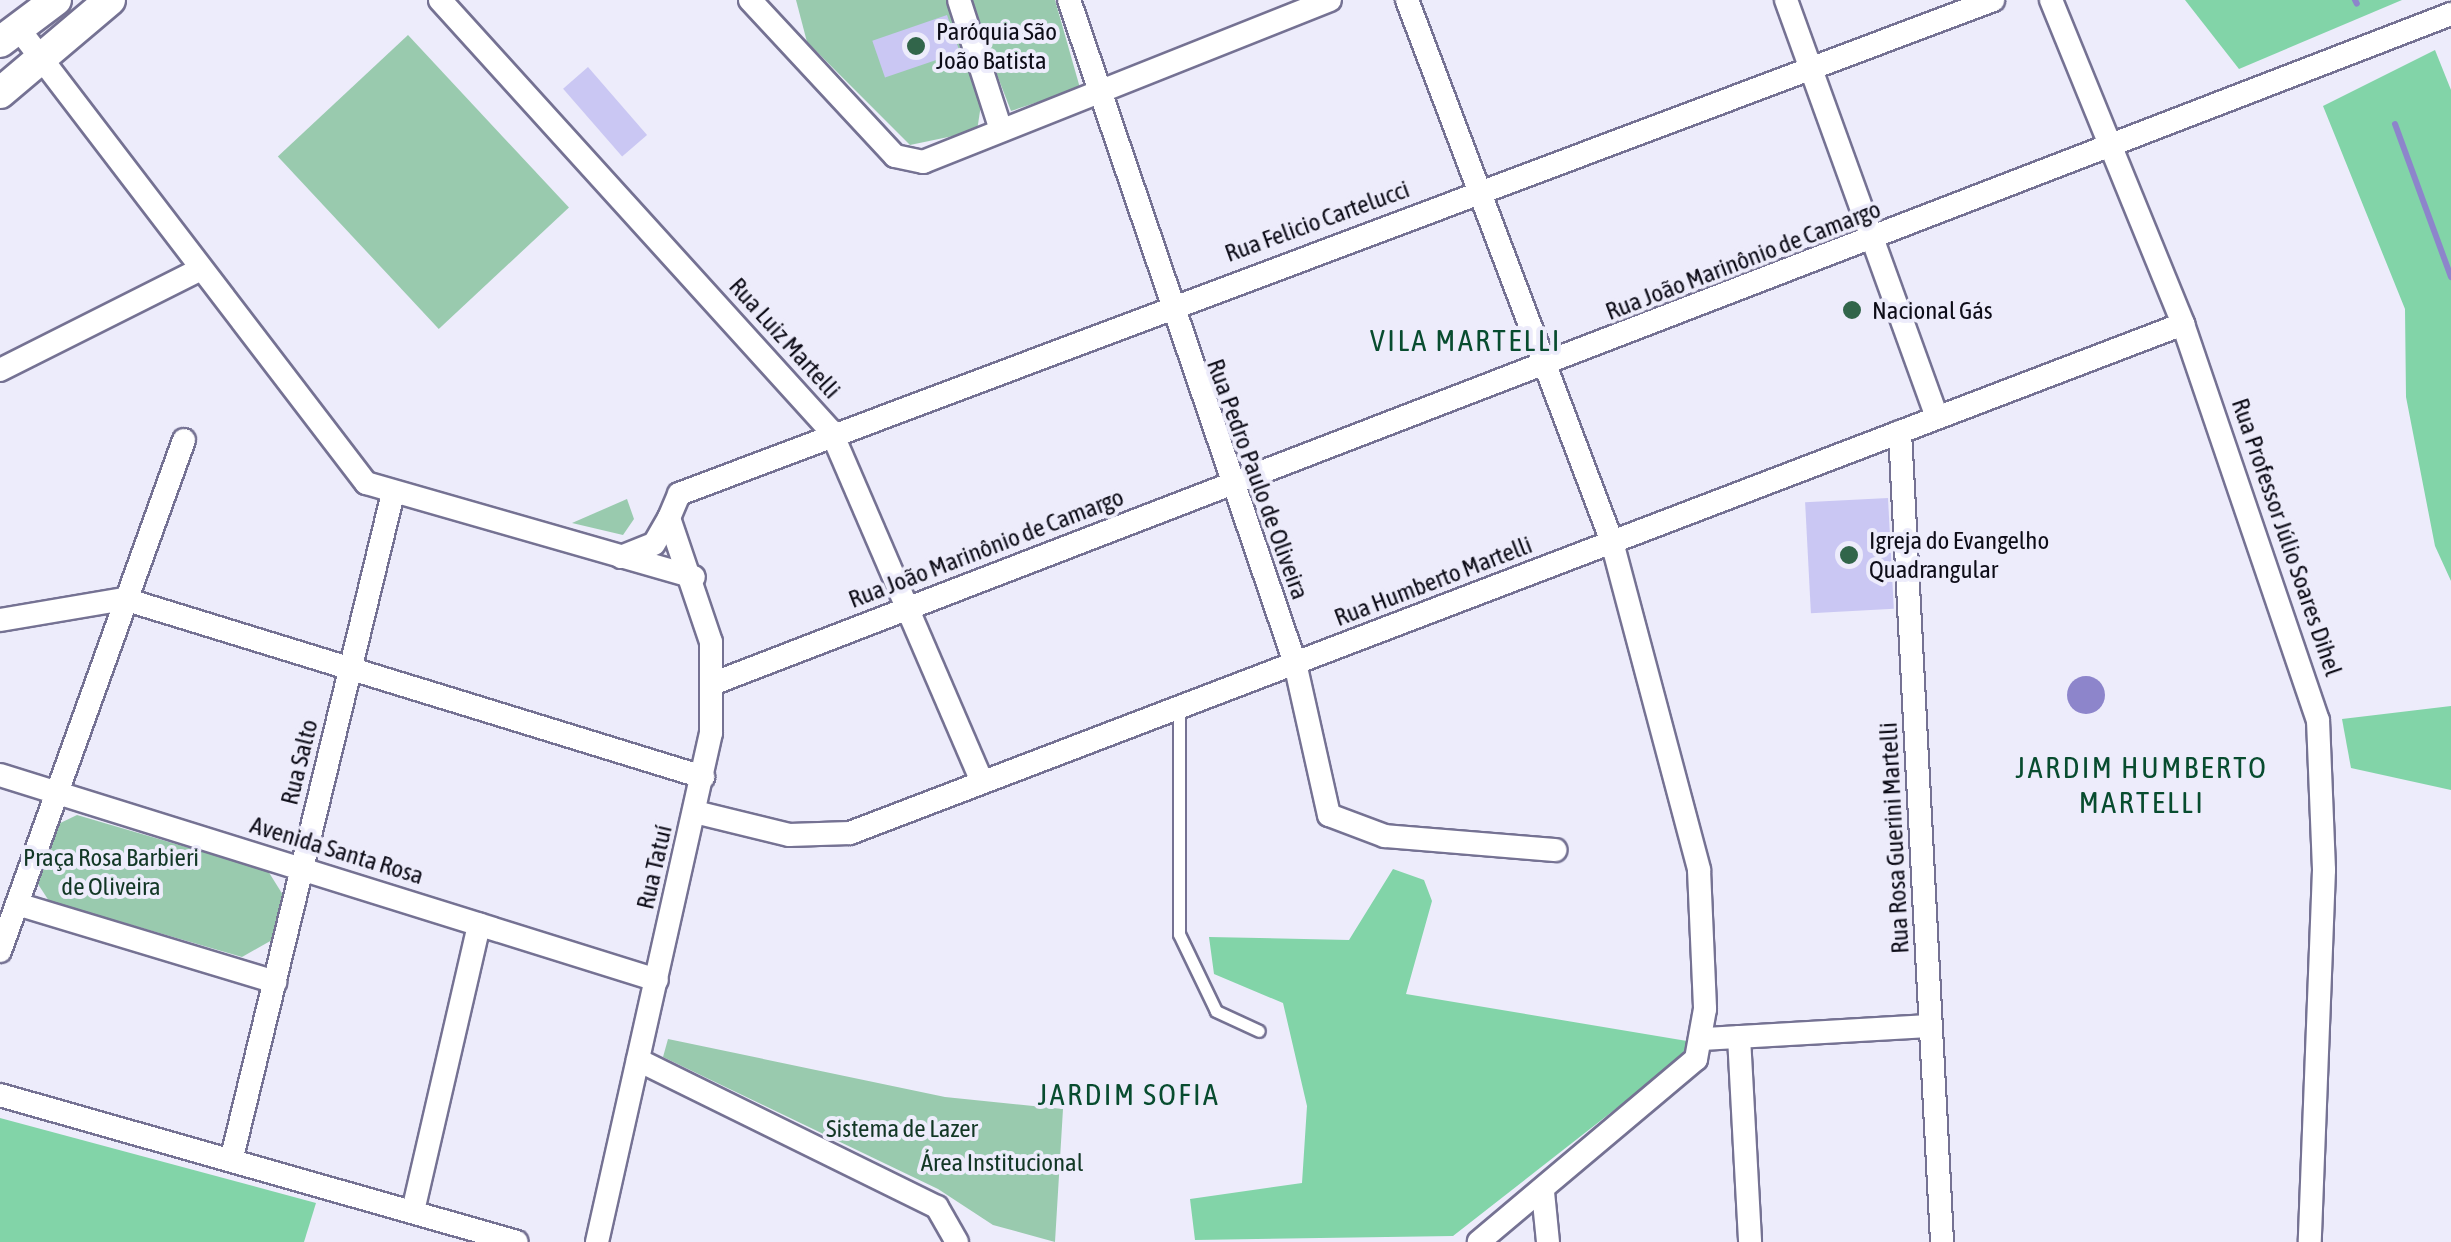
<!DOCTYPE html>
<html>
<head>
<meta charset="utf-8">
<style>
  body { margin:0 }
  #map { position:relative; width:2451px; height:1242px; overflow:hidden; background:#edecfb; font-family:"Asap Condensed",sans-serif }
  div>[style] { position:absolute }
  .green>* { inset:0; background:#99caae; transform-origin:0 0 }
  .forest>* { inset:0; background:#82d4a8 }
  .water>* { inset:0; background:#8d85cb }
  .round { border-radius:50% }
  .stream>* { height:6px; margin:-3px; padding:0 3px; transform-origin:3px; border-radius:3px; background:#8d85cb }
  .building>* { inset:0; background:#cac7f3; transform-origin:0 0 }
  .roads { filter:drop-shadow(2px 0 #757293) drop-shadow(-2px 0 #757293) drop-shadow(0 2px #757293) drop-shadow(0 -2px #757293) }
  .service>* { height:11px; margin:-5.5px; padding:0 5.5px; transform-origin:5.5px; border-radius:5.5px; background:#fff }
  .minor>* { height:22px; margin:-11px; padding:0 11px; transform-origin:11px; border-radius:11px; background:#fff }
  .secondary>* { height:30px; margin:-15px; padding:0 15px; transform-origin:15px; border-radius:15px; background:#fff }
  .dots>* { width:28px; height:28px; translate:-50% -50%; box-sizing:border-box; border:5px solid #edecfb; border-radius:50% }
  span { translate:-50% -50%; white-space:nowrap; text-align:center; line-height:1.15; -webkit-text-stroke:8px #edecfb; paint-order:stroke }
  .poi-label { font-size:25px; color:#0d0c17 }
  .left { translate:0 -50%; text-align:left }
  .street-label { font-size:25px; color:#0d0c17 }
  .park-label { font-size:25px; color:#123725 }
  .quarter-label { font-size:30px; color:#084c2f; letter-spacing:2.5px }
</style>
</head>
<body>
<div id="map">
  <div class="green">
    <div style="clip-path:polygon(796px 0,948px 0,983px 91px,977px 131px,910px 145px,807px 42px)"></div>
    <div style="clip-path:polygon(968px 0,1055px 0,1080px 88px,1011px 111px)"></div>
    <div style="left:408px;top:35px;width:236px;height:178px;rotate:47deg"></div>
    <div style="clip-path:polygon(627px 499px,634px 519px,623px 535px,572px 523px)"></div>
    <div style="clip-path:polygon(77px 815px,268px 871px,283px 895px,272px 940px,242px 957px,49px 901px,36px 881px,52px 827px)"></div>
    <div style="clip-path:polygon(668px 1039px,945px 1097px,1063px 1109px,1055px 1242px,993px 1225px,938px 1189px,663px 1057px)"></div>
  </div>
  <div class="forest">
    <div style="clip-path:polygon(2185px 0,2402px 0,2239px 69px)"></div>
    <div style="clip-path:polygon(2435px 50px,2451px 90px,2451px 581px,2435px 546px,2406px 397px,2405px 309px,2323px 106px)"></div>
    <div style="clip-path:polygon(2451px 706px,2451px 790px,2351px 768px,2342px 719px)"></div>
    <div style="clip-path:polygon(1393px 869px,1424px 880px,1432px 901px,1406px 994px,1687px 1041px,1682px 1057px,1453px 1236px,1195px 1240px,1190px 1199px,1302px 1183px,1307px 1106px,1283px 1003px,1214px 974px,1209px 937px,1349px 940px)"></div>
    <div style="clip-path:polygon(0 1118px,316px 1203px,304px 1242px,0 1242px)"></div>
  </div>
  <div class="water">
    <div class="round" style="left:2067px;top:676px;width:38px;height:38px"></div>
  </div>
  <div class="stream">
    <div style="left:2355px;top:0;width:4px;rotate:63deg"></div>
    <div style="left:2395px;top:124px;width:163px;rotate:69.9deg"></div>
  </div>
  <div class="building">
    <div style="left:947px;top:15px;width:39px;height:79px;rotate:71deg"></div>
    <div style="left:588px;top:67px;width:90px;height:33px;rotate:49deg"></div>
    <div style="left:1888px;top:498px;width:111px;height:83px;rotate:87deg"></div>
  </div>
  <div class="roads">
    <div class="service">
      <div style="left:1179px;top:709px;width:225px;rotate:90deg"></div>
      <div style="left:1179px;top:934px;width:85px;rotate:64.3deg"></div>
      <div style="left:1216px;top:1011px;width:47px;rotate:24.9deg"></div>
    </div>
    <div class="minor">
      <div style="left:440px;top:0;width:582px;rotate:47.79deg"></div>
      <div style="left:831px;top:431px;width:382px;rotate:66.7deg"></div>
      <div style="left:750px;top:0;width:213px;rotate:47.1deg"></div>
      <div style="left:895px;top:156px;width:29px;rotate:12deg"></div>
      <div style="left:923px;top:162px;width:438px;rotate:-21.7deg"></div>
      <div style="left:959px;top:0;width:137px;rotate:72.1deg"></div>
      <div style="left:1069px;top:0;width:700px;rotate:71.18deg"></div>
      <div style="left:1295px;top:663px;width:156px;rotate:77.4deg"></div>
      <div style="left:1329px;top:815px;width:60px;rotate:20.6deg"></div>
      <div style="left:1385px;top:836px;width:171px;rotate:4.7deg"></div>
      <div style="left:1407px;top:0;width:579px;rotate:69.28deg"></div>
      <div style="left:1612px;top:542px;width:339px;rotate:75.1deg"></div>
      <div style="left:1699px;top:870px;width:139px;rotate:87.5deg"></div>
      <div style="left:1705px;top:1009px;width:51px;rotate:100.2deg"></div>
      <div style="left:1696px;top:1059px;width:284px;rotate:139.9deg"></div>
      <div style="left:1786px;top:0;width:443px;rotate:70.1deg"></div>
      <div style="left:2051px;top:0;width:350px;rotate:67.8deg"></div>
      <div style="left:2183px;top:324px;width:418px;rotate:71.2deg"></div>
      <div style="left:2318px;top:720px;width:150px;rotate:87.7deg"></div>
      <div style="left:2324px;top:870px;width:372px;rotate:92.2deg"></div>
      <div style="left:18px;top:28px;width:573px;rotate:52.59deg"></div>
      <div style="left:366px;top:483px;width:341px;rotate:16deg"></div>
      <div style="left:0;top:370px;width:223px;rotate:-26.7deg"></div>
      <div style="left:1900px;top:432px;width:811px;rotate:87.03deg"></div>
      <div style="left:621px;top:557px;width:35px;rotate:-22deg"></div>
      <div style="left:654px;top:544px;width:30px;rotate:-60deg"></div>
      <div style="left:0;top:620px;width:126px;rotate:-9.6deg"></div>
      <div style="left:124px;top:599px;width:606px;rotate:17.09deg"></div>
      <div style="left:717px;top:682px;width:1858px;rotate:-21.07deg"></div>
      <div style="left:0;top:775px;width:688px;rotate:17.33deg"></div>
      <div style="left:695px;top:812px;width:97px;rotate:13.7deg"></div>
      <div style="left:789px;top:835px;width:61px;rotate:-1.9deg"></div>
      <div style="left:850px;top:833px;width:1427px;rotate:-20.9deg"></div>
      <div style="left:17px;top:904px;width:270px;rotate:16.8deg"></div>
      <div style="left:0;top:951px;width:543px;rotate:-70.2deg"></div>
      <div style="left:1739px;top:1037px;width:205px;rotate:86.9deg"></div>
      <div style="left:1704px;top:1039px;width:227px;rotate:-3.3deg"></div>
      <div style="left:638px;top:1060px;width:333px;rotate:26.2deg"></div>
      <div style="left:937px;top:1207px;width:40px;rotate:60.3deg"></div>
      <div style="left:0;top:1095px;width:537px;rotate:15.87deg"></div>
      <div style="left:232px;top:1157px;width:679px;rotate:-76.37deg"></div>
      <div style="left:1543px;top:1192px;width:50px;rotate:84.3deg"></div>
      <div style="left:413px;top:1211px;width:294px;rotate:-77deg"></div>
      <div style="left:597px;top:1242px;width:522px;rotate:-77.38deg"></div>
      <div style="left:711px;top:733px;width:91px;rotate:-90deg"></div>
      <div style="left:711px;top:642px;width:131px;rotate:-108.7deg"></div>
      <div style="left:669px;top:518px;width:26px;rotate:-67deg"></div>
      <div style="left:679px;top:494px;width:1404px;rotate:-20.6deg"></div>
    </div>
    <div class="secondary">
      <div style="left:0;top:42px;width:70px;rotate:-36.9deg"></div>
      <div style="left:0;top:93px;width:144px;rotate:-40.2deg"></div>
    </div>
  </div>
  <div class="dots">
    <div style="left:916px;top:46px;background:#31654a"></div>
    <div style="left:1852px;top:310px;background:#31654a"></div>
    <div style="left:1849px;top:555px;background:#31654a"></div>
  </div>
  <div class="poi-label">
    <span class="left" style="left:936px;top:46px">Paróquia São<br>João Batista</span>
    <span class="left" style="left:1872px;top:310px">Nacional Gás</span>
    <span class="left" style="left:1869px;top:555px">Igreja do Evangelho<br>Quadrangular</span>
  </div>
  <div class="street-label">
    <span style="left:1317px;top:221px;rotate:-20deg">Rua Felicio Cartelucci</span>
    <span style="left:1743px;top:260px;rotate:-21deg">Rua João Marinônio de Camargo</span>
    <span style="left:785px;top:338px;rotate:48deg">Rua Luiz Martelli</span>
    <span style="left:1258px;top:479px;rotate:70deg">Rua Pedro Paulo de Oliveira</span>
    <span style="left:2287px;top:537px;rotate:71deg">Rua Professor Júlio Soares Dihel</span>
    <span style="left:986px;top:548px;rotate:-21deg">Rua João Marinônio de Camargo</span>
    <span style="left:1433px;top:581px;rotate:-21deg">Rua Humberto Martelli</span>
    <span style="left:299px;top:762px;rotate:-76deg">Rua Salto</span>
    <span style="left:1894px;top:838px;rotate:-93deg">Rua Rosa Guerini Martelli</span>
    <span style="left:337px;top:850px;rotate:17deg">Avenida Santa Rosa</span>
    <span style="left:654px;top:867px;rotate:-77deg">Rua Tatuí</span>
  </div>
  <div class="park-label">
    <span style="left:111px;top:872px">Praça Rosa Barbieri<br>de Oliveira</span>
    <span style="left:902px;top:1128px">Sistema de Lazer</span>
    <span style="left:1002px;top:1162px">Área Institucional</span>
  </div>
  <div class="quarter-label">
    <span style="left:1466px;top:340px">VILA MARTELLI</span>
    <span style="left:2142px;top:784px">JARDIM HUMBERTO<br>MARTELLI</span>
    <span style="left:1129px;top:1094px">JARDIM SOFIA</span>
  </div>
</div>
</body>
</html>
